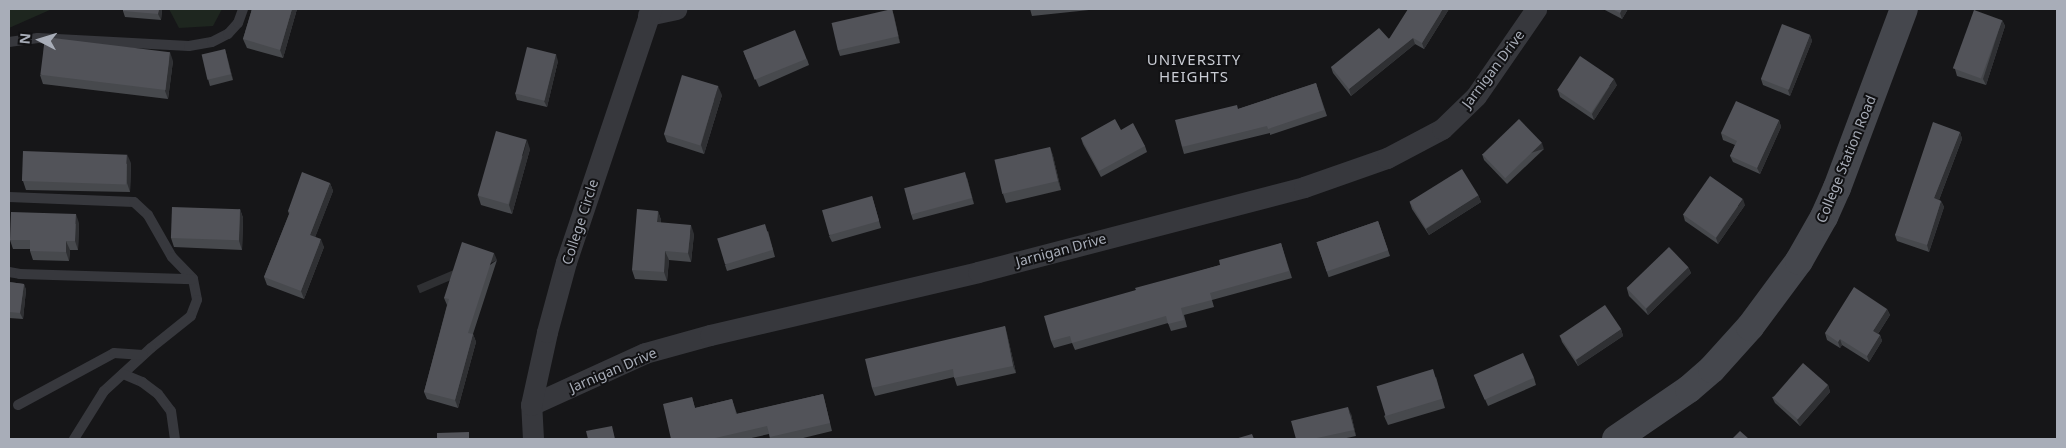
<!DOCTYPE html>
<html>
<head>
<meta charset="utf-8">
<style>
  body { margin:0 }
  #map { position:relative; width:2066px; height:448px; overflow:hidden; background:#161618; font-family:"Noto Sans",sans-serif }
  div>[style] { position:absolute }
  .green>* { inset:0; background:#1e261f }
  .service>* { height:10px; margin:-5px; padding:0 5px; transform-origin:5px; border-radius:5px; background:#37383d }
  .minor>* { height:21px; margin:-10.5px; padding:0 10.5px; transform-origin:10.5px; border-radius:10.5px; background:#37383d }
  .secondary>* { height:28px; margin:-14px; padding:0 14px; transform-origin:14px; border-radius:14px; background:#45474d }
  .wall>* { inset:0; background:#47494d; transform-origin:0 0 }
  .shaded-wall>* { inset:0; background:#2f3033; transform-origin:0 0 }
  .building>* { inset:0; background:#525359; transform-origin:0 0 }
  span { translate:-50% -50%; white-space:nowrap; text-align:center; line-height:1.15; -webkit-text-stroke:4px #111113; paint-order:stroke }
  .street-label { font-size:14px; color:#a8adb8 }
  .neighbourhood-label { font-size:15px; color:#c9ccd4; letter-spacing:1px }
  .frame { position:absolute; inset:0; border:10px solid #a8adb8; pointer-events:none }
  .north { position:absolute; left:15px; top:15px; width:50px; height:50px; -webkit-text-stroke:4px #111113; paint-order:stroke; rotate:275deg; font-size:14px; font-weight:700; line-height:20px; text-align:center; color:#a8adb8 }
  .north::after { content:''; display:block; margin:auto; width:18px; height:22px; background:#a8adb8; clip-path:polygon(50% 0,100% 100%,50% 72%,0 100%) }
</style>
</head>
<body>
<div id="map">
  <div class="green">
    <div style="clip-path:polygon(9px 9px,52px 9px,9px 28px)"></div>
    <div style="clip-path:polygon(169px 9px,222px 9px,213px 26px,179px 28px)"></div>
  </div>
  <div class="service">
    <div style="left:9px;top:42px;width:29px;rotate:-8deg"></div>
    <div style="left:38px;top:38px;width:151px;rotate:3deg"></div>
    <div style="left:189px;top:46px;width:23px;rotate:-10deg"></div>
    <div style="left:212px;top:42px;width:18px;rotate:-27deg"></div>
    <div style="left:228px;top:34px;width:15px;rotate:-48deg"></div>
    <div style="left:238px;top:23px;width:15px;rotate:-70deg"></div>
    <div style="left:9px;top:197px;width:125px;rotate:2.3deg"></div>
    <div style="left:134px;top:202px;width:19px;rotate:43deg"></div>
    <div style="left:148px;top:215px;width:48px;rotate:60.3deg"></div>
    <div style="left:172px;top:257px;width:30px;rotate:46deg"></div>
    <div style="left:193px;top:279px;width:21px;rotate:79deg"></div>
    <div style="left:197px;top:300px;width:17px;rotate:111deg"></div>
    <div style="left:191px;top:316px;width:51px;rotate:141.3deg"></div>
    <div style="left:151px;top:348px;width:64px;rotate:137.5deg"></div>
    <div style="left:104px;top:391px;width:57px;rotate:122deg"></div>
    <div style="left:9px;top:272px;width:11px;rotate:10deg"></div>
    <div style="left:20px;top:274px;width:173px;rotate:1.7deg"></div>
    <div style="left:123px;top:374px;width:21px;rotate:23deg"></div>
    <div style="left:142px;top:382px;width:20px;rotate:37deg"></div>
    <div style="left:158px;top:394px;width:21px;rotate:53deg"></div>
    <div style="left:171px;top:411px;width:28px;rotate:82deg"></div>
    <div style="left:18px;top:405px;width:109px;rotate:-28.4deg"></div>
    <div style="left:114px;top:353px;width:29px;rotate:4deg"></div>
  </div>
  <div class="minor">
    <div style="left:648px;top:15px;width:29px;rotate:-12deg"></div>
    <div style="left:531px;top:405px;width:125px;rotate:-24.5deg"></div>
    <div style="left:645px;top:353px;width:67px;rotate:-15.5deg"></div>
    <div style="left:710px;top:335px;width:275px;rotate:-13.2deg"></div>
    <div style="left:978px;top:272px;width:337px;rotate:-14.6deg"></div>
    <div style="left:1304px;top:187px;width:88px;rotate:-19.3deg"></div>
    <div style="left:1387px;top:158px;width:62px;rotate:-27.8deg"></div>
    <div style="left:1442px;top:129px;width:47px;rotate:-44.1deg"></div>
    <div style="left:1476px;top:96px;width:106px;rotate:-55.4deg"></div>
    <div style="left:533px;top:439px;width:34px;rotate:-93deg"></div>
    <div style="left:531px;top:405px;width:75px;rotate:-77.6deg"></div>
    <div style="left:547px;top:332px;width:73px;rotate:-74.8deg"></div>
    <div style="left:566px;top:262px;width:267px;rotate:-71.4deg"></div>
  </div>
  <div class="secondary">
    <div style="left:1616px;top:439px;width:88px;rotate:-34.4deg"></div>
    <div style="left:1689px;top:389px;width:30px;rotate:-41deg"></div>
    <div style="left:1712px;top:369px;width:57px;rotate:-47.9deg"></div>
    <div style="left:1750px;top:327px;width:82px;rotate:-53.4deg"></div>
    <div style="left:1799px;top:261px;width:51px;rotate:-60.4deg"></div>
    <div style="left:1824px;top:217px;width:32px;rotate:-66deg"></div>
    <div style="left:1837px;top:188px;width:191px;rotate:-69.5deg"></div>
  </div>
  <div class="wall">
    <div style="clip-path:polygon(123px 9px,162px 9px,161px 20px,125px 17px,123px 11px)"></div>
    <div style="clip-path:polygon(252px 9px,297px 9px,283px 58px,247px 48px,243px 39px)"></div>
    <div style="clip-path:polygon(892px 9px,894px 16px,900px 43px,840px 56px,838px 50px)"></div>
    <div style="clip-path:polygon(1030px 9px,1089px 9px,1089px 10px,1032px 16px)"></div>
    <div style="clip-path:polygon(1449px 9px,1424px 49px,1415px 44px,1351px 96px,1333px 73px,1331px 67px)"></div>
    <div style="clip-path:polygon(1603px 9px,1628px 9px,1622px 19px)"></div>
    <div style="clip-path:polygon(2002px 20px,2005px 26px,1986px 85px,1957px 76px,1955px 69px)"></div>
    <div style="clip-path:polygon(1810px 35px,1812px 41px,1790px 96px,1763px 85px,1761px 79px)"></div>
    <div style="clip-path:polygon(225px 49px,233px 80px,210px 86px,208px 79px)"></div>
    <div style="clip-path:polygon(744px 53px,807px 59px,809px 65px,759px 87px)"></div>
    <div style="clip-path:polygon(173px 61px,168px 99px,43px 84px,40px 75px)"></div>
    <div style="clip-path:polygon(558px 61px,547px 107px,517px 100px,515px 93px)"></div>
    <div style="clip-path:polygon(1316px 83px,1327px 116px,1270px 135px,1270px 133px,1184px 154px,1182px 147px,1238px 109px)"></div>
    <div style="clip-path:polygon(1617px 85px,1594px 120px,1560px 97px,1558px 91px)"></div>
    <div style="clip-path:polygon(722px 95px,704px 154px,667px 142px,664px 134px)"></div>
    <div style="clip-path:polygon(1779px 120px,1781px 127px,1760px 174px,1733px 162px,1730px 156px,1735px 145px,1723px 140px,1721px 133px)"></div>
    <div style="clip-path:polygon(1121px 130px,1145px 146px,1147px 152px,1101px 177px,1083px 144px,1081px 138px)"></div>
    <div style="clip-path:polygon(1960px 132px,1962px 139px,1939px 200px,1941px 201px,1944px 207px,1929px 252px,1897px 241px,1895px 235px)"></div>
    <div style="clip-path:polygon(1050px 147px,1053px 156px,1061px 190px,1006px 203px,1003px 194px)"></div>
    <div style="clip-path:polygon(530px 149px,512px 214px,481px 205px,478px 196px)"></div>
    <div style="clip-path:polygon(1544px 149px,1507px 184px,1484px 160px,1482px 154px)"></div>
    <div style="clip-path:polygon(131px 163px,130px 192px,26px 190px,23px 181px)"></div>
    <div style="clip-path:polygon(967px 178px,974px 204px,913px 220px,911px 214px)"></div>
    <div style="clip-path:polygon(330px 183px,333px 191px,315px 237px,324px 247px,304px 299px,267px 285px,264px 277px,289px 214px,288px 211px)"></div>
    <div style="clip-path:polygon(1478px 195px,1481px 202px,1429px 235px,1412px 209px,1410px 203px)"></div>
    <div style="clip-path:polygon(872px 196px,881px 228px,832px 242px,829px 236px)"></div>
    <div style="clip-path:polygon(1745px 205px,1718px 244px,1685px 221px,1683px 214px)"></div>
    <div style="clip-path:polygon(240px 209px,243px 218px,242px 250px,174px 247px,171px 238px)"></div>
    <div style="clip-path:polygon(658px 211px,661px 220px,661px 223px,694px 234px,691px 262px,669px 260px,667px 281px,635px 279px,632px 270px)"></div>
    <div style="left:1378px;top:221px;width:37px;height:65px;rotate:71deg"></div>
    <div style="clip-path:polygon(79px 223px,78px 250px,70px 250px,69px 261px,33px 260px,30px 251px,30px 249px,13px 249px,10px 240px)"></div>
    <div style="clip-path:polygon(768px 231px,775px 257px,727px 271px,725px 265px)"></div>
    <div style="clip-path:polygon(1281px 243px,1292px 278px,1212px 300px,1214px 307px,1184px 315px,1187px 327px,1171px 331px,1168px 323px,1075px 350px,1072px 343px,1054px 348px,1051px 341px,1136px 290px,1220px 265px)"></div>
    <div style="clip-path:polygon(497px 260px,473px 334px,476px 342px,458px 408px,427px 399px,424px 392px,447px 305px,444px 298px)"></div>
    <div style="clip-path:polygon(1688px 267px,1691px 273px,1648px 315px,1629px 296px,1627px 289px)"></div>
    <div style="clip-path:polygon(9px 282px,24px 284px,26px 290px,23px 319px,9px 318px)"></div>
    <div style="clip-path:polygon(1887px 309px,1890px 315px,1878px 334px,1880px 335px,1882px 341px,1869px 362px,1842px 345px,1840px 348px,1827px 340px,1825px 333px)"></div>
    <div style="clip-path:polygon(1005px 326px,1007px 334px,1016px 373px,957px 386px,954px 377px,875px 396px,872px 388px)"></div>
    <div style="clip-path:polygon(1621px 329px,1623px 336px,1578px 366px,1562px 342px,1560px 336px)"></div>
    <div style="clip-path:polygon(1474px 375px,1534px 378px,1536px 385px,1488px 406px)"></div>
    <div style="clip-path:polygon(1436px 377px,1445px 408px,1388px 425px,1384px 416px)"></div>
    <div style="clip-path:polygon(1828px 385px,1830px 392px,1800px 426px,1775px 403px,1772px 397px)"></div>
    <div style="clip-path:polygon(823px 394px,825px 402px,832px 431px,799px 439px,770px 439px,769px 434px,747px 439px,671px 439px,692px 397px,695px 408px,732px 399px,737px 414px)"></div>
    <div style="clip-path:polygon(1351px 414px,1356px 436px,1342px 439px,1296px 439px)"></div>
  </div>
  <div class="shaded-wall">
    <div style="clip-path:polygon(159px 9px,162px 9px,161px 20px,158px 14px)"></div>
    <div style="clip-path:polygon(292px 9px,297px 9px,283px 58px,280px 50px)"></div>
    <div style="clip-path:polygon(892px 9px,894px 16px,900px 43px,898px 36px)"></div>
    <div style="clip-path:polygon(1443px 9px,1449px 9px,1424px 49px,1422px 43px)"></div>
    <div style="clip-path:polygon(1622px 9px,1628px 9px,1622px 19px,1620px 13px)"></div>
    <div style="clip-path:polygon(2002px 20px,2005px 26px,1986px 85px,1983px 79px)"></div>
    <div style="clip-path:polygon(1810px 35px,1812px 41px,1790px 96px,1788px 90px)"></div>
    <div style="clip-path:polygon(1413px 38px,1415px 44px,1351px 96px,1349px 89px)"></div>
    <div style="clip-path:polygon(225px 49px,227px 56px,233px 80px,231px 74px)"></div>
    <div style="clip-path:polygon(170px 52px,173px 61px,168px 99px,165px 91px)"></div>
    <div style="clip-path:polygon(556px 54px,558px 61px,547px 107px,544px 101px)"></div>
    <div style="clip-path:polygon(1614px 79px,1617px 85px,1594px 120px,1592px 114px)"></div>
    <div style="clip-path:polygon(718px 86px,722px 95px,704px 154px,701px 145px)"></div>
    <div style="clip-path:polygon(1779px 120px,1781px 127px,1760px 174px,1757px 168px)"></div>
    <div style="clip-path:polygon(1960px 132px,1962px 139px,1937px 205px,1934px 198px)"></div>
    <div style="clip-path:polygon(527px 140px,530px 149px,512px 214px,509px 205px)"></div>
    <div style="left:1542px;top:143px;width:6px;height:51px;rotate:72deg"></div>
    <div style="clip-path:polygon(1050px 147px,1053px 156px,1061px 190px,1058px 181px)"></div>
    <div style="clip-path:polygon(127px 154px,131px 163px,130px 192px,127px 183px)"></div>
    <div style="clip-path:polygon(965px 172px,967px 178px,974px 204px,972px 198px)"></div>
    <div style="clip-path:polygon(330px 183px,333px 191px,313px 243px,310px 235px)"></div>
    <div style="clip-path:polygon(1478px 195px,1481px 202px,1429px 235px,1426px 229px)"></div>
    <div style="clip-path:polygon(1743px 199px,1745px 205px,1718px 244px,1716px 238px)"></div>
    <div style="clip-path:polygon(1941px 201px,1944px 207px,1929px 252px,1927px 245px)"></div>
    <div style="clip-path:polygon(240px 209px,243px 218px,242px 250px,239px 241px)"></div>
    <div style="clip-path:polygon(658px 211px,661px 220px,660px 231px,657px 222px)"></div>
    <div style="clip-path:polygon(76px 214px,79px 223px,78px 250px,75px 241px)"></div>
    <div style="clip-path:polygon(691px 225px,694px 234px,691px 262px,688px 253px)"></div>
    <div style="clip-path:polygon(321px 239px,324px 247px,304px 299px,301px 291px)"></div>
    <div style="clip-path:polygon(66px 241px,70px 250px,69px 261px,66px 252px)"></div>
    <div style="clip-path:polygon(665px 251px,669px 260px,667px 281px,664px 272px)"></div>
    <div style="left:494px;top:253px;width:8px;height:84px;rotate:67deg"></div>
    <div style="clip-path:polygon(1688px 267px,1691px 273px,1648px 315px,1646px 309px)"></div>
    <div style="clip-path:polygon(24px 284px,26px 290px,23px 319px,20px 313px)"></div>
    <div style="clip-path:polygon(1887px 309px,1890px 315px,1876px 337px,1873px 331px)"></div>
    <div style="clip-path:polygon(1005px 326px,1007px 334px,1016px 373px,1013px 366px)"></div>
    <div style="clip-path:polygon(1621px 329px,1623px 336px,1578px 366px,1576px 360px)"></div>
    <div style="clip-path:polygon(473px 334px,476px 342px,458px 408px,455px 400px)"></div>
    <div style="clip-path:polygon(1880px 335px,1882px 341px,1869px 362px,1867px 356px)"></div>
    <div style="clip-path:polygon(1840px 339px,1842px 345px,1840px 348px,1838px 342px)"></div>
    <div style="clip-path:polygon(1828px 385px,1830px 392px,1800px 426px,1797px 420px)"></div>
    <div style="clip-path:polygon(1348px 407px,1351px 414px,1356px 436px,1354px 430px)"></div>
  </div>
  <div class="building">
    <div style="clip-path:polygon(123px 9px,159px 9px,158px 14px,123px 11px)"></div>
    <div style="clip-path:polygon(252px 9px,292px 9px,280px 50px,243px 39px)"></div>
    <div style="left:892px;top:9px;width:28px;height:62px;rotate:77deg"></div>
    <div style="clip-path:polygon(1408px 9px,1443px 9px,1422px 43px,1413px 38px,1349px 89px,1331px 67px,1379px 28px,1389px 39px)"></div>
    <div style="clip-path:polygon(1612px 9px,1622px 9px,1620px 13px)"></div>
    <div style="left:1974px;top:10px;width:30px;height:62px;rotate:20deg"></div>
    <div style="left:1782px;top:24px;width:30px;height:59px;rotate:21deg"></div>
    <div style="left:795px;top:30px;width:31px;height:56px;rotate:68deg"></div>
    <div style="left:45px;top:37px;width:126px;height:38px;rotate:7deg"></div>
    <div style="left:527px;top:47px;width:30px;height:48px;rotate:14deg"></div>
    <div style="left:225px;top:49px;width:26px;height:24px;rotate:77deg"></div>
    <div style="left:1580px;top:56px;width:41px;height:41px;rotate:34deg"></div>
    <div style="left:682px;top:75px;width:38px;height:62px;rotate:17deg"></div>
    <div style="clip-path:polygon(1316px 83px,1324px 110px,1268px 129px,1267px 126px,1182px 147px,1175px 120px,1237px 105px,1238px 109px)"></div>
    <div style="clip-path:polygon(1736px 101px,1779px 120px,1757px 168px,1730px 156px,1737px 141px,1721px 133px)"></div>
    <div style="clip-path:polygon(1115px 119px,1121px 130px,1133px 123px,1145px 146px,1099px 171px,1081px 138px)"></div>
    <div style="left:1519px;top:119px;width:33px;height:51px;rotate:46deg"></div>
    <div style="clip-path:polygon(1933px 122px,1960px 132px,1934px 198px,1941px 201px,1927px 245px,1895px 235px)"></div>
    <div style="left:496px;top:131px;width:32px;height:67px;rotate:16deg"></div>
    <div style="left:1050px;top:147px;width:35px;height:57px;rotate:77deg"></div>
    <div style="left:23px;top:151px;width:104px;height:30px;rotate:2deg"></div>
    <div style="left:1462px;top:169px;width:31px;height:62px;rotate:58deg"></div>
    <div style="clip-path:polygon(302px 172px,330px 183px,310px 235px,321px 239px,301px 291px,264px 277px,290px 212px,288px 211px)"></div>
    <div style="left:965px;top:172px;width:27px;height:63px;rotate:75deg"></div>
    <div style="left:1710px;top:176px;width:40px;height:47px;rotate:35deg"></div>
    <div style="left:872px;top:196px;width:26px;height:52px;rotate:74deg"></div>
    <div style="left:172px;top:207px;width:68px;height:31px;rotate:2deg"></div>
    <div style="clip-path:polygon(637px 209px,658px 211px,657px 222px,691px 225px,688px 253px,665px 251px,664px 272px,632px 270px)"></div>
    <div style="clip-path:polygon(11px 212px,76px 214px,75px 241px,66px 241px,66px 252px,30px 251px,30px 240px,10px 240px)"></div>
    <div style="left:1378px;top:221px;width:31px;height:65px;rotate:71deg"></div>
    <div style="left:765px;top:224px;width:27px;height:50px;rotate:73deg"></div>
    <div style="clip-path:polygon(462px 242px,494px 253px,468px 333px,473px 334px,455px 400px,424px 392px,449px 299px,444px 298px)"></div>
    <div style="clip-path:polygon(1281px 243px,1289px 271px,1210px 293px,1212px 300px,1181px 308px,1184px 320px,1168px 324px,1166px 316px,1072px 343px,1070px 336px,1051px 341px,1044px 316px,1136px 290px,1135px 288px,1220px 265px,1219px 260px)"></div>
    <div style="left:1669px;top:247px;width:28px;height:59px;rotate:46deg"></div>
    <div style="clip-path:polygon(9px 282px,24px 284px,20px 313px,9px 312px)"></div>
    <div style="clip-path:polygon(1854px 287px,1887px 309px,1873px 331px,1880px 335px,1867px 356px,1840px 339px,1838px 342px,1825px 333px)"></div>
    <div style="left:1605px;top:305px;width:29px;height:55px;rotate:56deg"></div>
    <div style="clip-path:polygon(1005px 326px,1013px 366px,954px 378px,953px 369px,872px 388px,865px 359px)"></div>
    <div style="left:1523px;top:353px;width:27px;height:54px;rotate:66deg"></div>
    <div style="left:1803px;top:363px;width:33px;height:46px;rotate:41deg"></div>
    <div style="left:1433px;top:369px;width:31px;height:59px;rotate:73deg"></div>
    <div style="clip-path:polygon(823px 394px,830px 423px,770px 437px,767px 426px,711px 439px,671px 439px,663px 404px,692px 397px,695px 408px,732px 399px,736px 414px)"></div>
    <div style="clip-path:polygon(1348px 407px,1354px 430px,1317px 438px,1318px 439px,1296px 439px,1291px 421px)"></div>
    <div style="clip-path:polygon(612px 426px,615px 439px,588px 439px,586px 431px)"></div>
    <div style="clip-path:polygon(1740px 431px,1749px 439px,1732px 439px)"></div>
    <div style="clip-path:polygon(469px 432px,469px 439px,437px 439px,437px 433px)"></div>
    <div style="clip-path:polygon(1252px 434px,1254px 439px,1235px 439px)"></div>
  </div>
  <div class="street-label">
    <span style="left:1493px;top:69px;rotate:-53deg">Jarnigan Drive</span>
    <span style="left:1846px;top:159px;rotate:-68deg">College Station Road</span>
    <span style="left:580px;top:222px;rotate:-72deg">College Circle</span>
    <span style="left:1061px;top:250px;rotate:-15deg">Jarnigan Drive</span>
    <span style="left:613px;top:370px;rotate:-23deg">Jarnigan Drive</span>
  </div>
  <div class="neighbourhood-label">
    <span style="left:1194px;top:68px">UNIVERSITY<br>HEIGHTS</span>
  </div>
  <div class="frame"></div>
  <div class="north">N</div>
</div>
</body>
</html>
